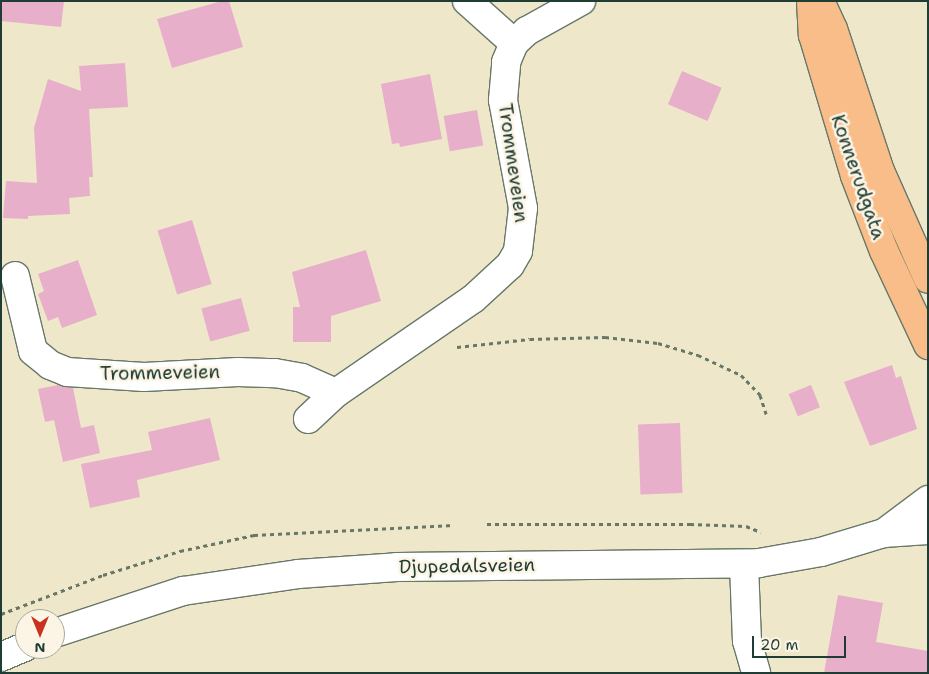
<!DOCTYPE html>
<html>
<head>
<meta charset="utf-8">
<style>
  body { margin:0 }
  #map { position:relative; width:929px; height:674px; overflow:hidden; background:#eee7ca; font-family:"Shantell Sans",sans-serif }
  div>[style] { position:absolute }
  .building>* { inset:0; background:#e7afca; transform-origin:0 0 }
  .path>* { height:3px; margin-top:-1.5px; transform-origin:0; background:repeating-linear-gradient(90deg,#677868 0 4px,transparent 0 8px) }
  .roads { filter:drop-shadow(1px 0 #677868) drop-shadow(-1px 0 #677868) drop-shadow(0 1px #677868) drop-shadow(0 -1px #677868) }
  .minor>* { height:28px; margin:-14px; padding:0 14px; transform-origin:14px; border-radius:14px; background:#fff }
  .major>* { height:28px; margin:-14px; padding:0 14px; transform-origin:14px; border-radius:14px; background:#f8bd89 }
  span { translate:-50% -50%; white-space:nowrap; text-align:center; line-height:1.15; -webkit-text-stroke:5px #fcf5e5; paint-order:stroke }
  .street-label { font-size:19px; color:#1f3d34 }
  .frame { position:absolute; inset:0; border:2px solid #1f3d34; pointer-events:none }
  .north { position:absolute; left:15px; top:609px; width:50px; height:50px; box-sizing:border-box; background:#fcf5e5; border:1px solid #a4ab9e; border-radius:50%; rotate:180deg; font-size:14px; font-weight:700; line-height:20px; text-align:center; color:#1f3d34 }
  .north::after { content:''; display:block; margin:auto; width:18px; height:22px; background:#c8321e; clip-path:polygon(50% 0,100% 100%,50% 72%,0 100%) }
  .scale { position:absolute; left:752px; top:636px; width:94px; height:22px; box-sizing:border-box; border:2px solid #1f3d34; border-top:0; padding-left:6px; font-size:15px; line-height:18px; white-space:nowrap; color:#1f3d34; -webkit-text-stroke:4px #fcf5e5; paint-order:stroke }
</style>
</head>
<body>
<div id="map">
  <div class="building">
    <div style="clip-path:polygon(1px 1px,64px 1px,61px 27px,1px 21px)"></div>
    <div style="clip-path:polygon(222px 1px,229px 1px,243px 47px,172px 68px,157px 19px)"></div>
    <div style="clip-path:polygon(125px 63px,128px 107px,89px 109px,93px 177px,89px 177px,90px 196px,69px 198px,70px 214px,28px 216px,28px 219px,3px 218px,6px 181px,37px 183px,34px 128px,48px 79px,81px 91px,79px 66px)"></div>
    <div style="left:682px;top:71px;width:43px;height:36px;rotate:23deg"></div>
    <div style="clip-path:polygon(430px 74px,442px 139px,400px 147px,399px 143px,392px 144px,381px 84px)"></div>
    <div style="left:477px;top:110px;width:36px;height:34px;rotate:80deg"></div>
    <div style="left:192px;top:220px;width:67px;height:36px;rotate:73deg"></div>
    <div style="clip-path:polygon(366px 250px,381px 301px,331px 316px,331px 342px,293px 342px,293px 307px,300px 307px,292px 272px)"></div>
    <div style="clip-path:polygon(78px 260px,97px 315px,62px 328px,58px 317px,48px 321px,38px 294px,44px 291px,38px 274px)"></div>
    <div style="left:241px;top:298px;width:34px;height:41px;rotate:75deg"></div>
    <div style="clip-path:polygon(892px 365px,896px 378px,901px 376px,917px 429px,870px 446px,844px 382px)"></div>
    <div style="clip-path:polygon(58px 385px,73px 388px,81px 428px,94px 425px,100px 453px,63px 462px,54px 420px,45px 422px,38px 389px)"></div>
    <div style="left:811px;top:385px;width:24px;height:24px;rotate:68deg"></div>
    <div style="clip-path:polygon(210px 418px,220px 460px,137px 480px,140px 497px,90px 508px,81px 464px,152px 450px,148px 432px)"></div>
    <div style="left:680px;top:423px;width:70px;height:42px;rotate:88deg"></div>
    <div style="clip-path:polygon(838px 595px,883px 603px,876px 642px,928px 651px,928px 673px,824px 673px)"></div>
  </div>
  <div class="path">
    <div style="left:457px;top:347px;width:73px;rotate:-6.3deg"></div>
    <div style="left:530px;top:339px;width:75px;rotate:-1.5deg"></div>
    <div style="left:605px;top:337px;width:53px;rotate:6.5deg"></div>
    <div style="left:658px;top:343px;width:42px;rotate:16.7deg"></div>
    <div style="left:698px;top:355px;width:47px;rotate:24.9deg"></div>
    <div style="left:741px;top:375px;width:28px;rotate:46deg"></div>
    <div style="left:760px;top:395px;width:23px;rotate:72deg"></div>
    <div style="left:487px;top:524px;width:203px"></div>
    <div style="left:690px;top:524px;width:56px;rotate:2deg"></div>
    <div style="left:746px;top:526px;width:16px;rotate:22deg"></div>
    <div style="left:1px;top:614px;width:109px;rotate:-20.9deg"></div>
    <div style="left:103px;top:575px;width:81px;rotate:-17.3deg"></div>
    <div style="left:180px;top:551px;width:76px;rotate:-12.2deg"></div>
    <div style="left:254px;top:535px;width:200px;rotate:-2.9deg"></div>
  </div>
  <div class="roads">
    <div class="minor">
      <div style="left:467px;top:1px;width:63px;rotate:41.8deg"></div>
      <div style="left:15px;top:276px;width:77px;rotate:76.5deg"></div>
      <div style="left:33px;top:351px;width:22px;rotate:39deg"></div>
      <div style="left:50px;top:365px;width:18px;rotate:22deg"></div>
      <div style="left:67px;top:372px;width:77px;rotate:3.7deg"></div>
      <div style="left:144px;top:377px;width:94px;rotate:-3deg"></div>
      <div style="left:238px;top:372px;width:37px;rotate:2deg"></div>
      <div style="left:275px;top:373px;width:27px;rotate:10deg"></div>
      <div style="left:302px;top:378px;width:37px;rotate:24deg"></div>
      <div style="left:308px;top:419px;width:38px;rotate:-43deg"></div>
      <div style="left:336px;top:393px;width:166px;rotate:-34.5deg"></div>
      <div style="left:473px;top:299px;width:50px;rotate:-42.6deg"></div>
      <div style="left:510px;top:265px;width:16px;rotate:-60deg"></div>
      <div style="left:518px;top:251px;width:43px;rotate:-83.4deg"></div>
      <div style="left:523px;top:208px;width:110px;rotate:-100.5deg"></div>
      <div style="left:503px;top:100px;width:38px;rotate:-85deg"></div>
      <div style="left:506px;top:62px;width:21px;rotate:-67deg"></div>
      <div style="left:514px;top:43px;width:18px;rotate:-43deg"></div>
      <div style="left:527px;top:31px;width:62px;rotate:-29.1deg"></div>
      <div style="left:884px;top:533px;width:55px;rotate:-36.9deg"></div>
      <div style="left:744px;top:564px;width:77px;rotate:87.8deg"></div>
      <div style="left:747px;top:641px;width:33px;rotate:74deg"></div>
      <div style="left:55px;top:633px;width:135px;rotate:-18.2deg"></div>
      <div style="left:183px;top:591px;width:116px;rotate:-8.4deg"></div>
      <div style="left:298px;top:574px;width:99px;rotate:-4deg"></div>
      <div style="left:397px;top:567px;width:362px;rotate:-0.6deg"></div>
      <div style="left:759px;top:563px;width:63px;rotate:-10.1deg"></div>
      <div style="left:821px;top:552px;width:66px;rotate:-16.8deg"></div>
      <div style="left:884px;top:533px;width:44px;rotate:-3.9deg"></div>
      <div style="left:1px;top:657px;width:26px;rotate:-23deg"></div>
    </div>
    <div class="major">
      <div style="left:811px;top:1px;width:34px;rotate:87deg"></div>
      <div style="left:813px;top:35px;width:147px;rotate:73.4deg"></div>
      <div style="left:855px;top:176px;width:80px;rotate:68.9deg"></div>
      <div style="left:884px;top:251px;width:104px;rotate:64.9deg"></div>
      <div style="left:820px;top:1px;width:31px;rotate:65deg"></div>
      <div style="left:833px;top:29px;width:150px;rotate:71.7deg"></div>
      <div style="left:880px;top:171px;width:118px;rotate:66deg"></div>
    </div>
  </div>
  <div class="street-label">
    <span style="left:513px;top:163px;rotate:82deg">Trommeveien</span>
    <span style="left:858px;top:177px;rotate:71deg">Konnerudgata</span>
    <span style="left:160px;top:373px;rotate:-1deg">Trommeveien</span>
    <span style="left:467px;top:566px;rotate:-1deg">Djupedalsveien</span>
  </div>
  <div class="frame"></div>
  <div class="north">N</div>
  <div class="scale">20 m</div>
</div>
</body>
</html>
